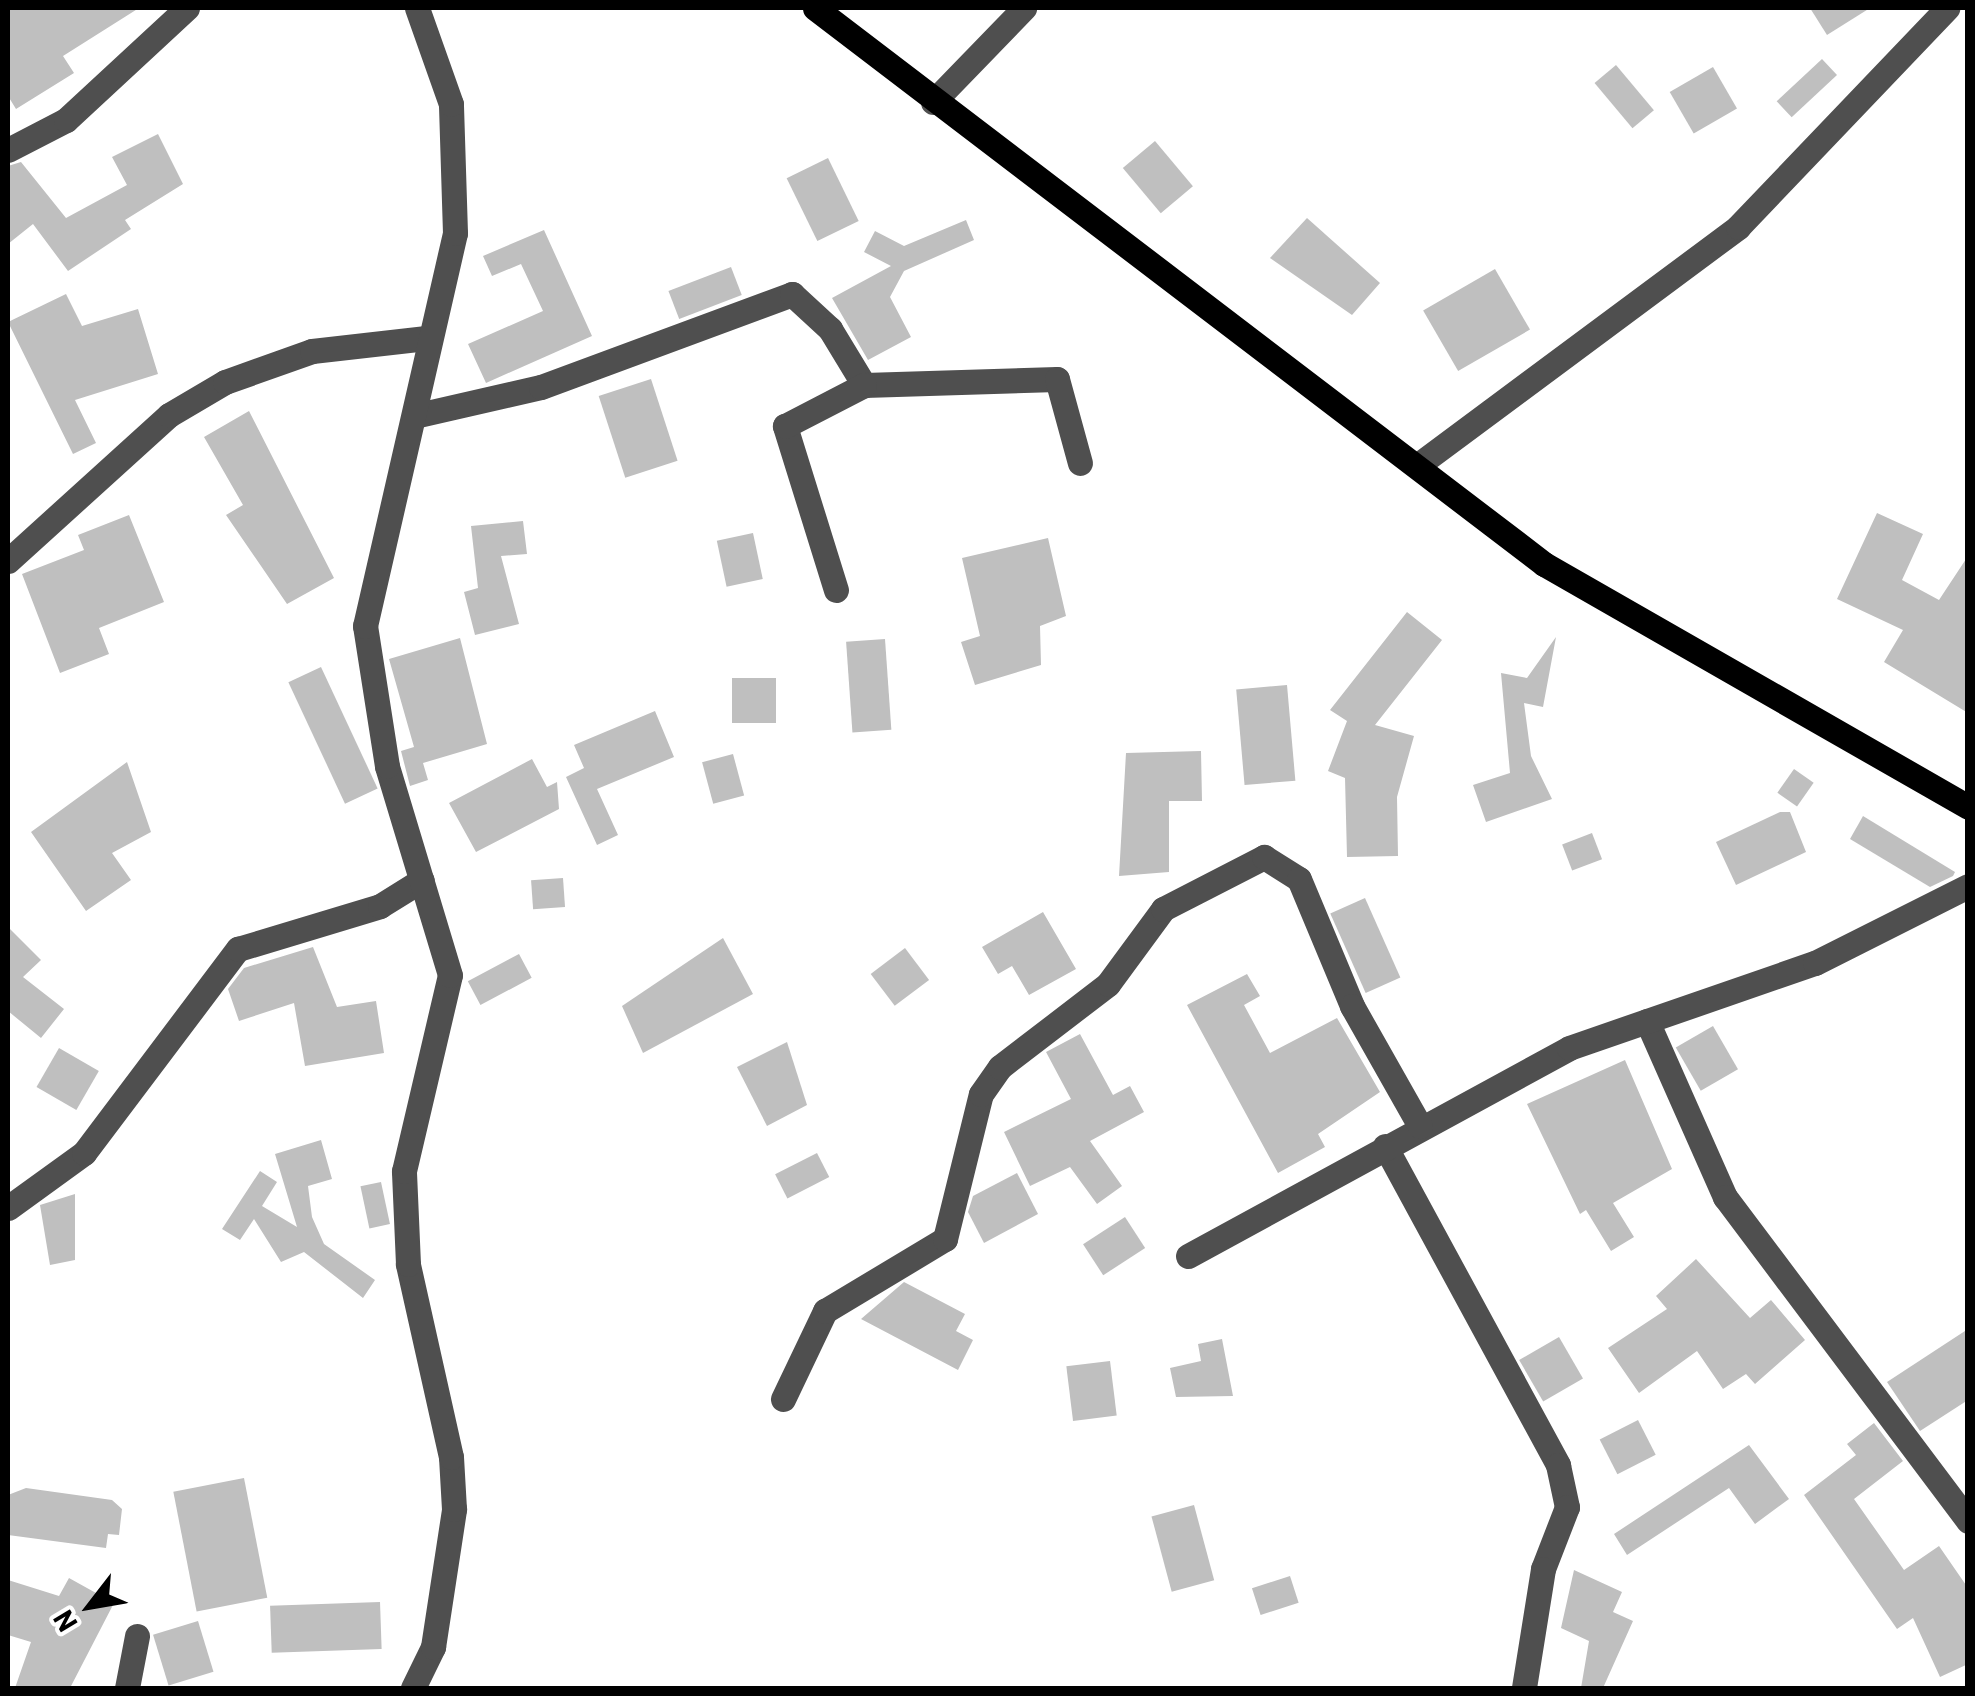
<!DOCTYPE html>
<html>
<head>
<meta charset="utf-8">
<style>
  body { margin:0 }
  #map { position:relative; width:1975px; height:1696px; overflow:hidden; background:#fff; font-family:Barlow,sans-serif }
  div>[style] { position:absolute }
  .building>* { inset:0; background:#bfbfbf; transform-origin:0 0 }
  .minor>* { height:25px; margin:-12.5px; padding:0 12.5px; transform-origin:12.5px; border-radius:12.5px; background:#4f4f4f }
  .major>* { height:25px; margin:-12.5px; padding:0 12.5px; transform-origin:12.5px; border-radius:12.5px; background:#000 }
  span { translate:-50% -50%; white-space:nowrap; text-align:center; line-height:1.15; -webkit-text-stroke:8px #fff; paint-order:stroke }
  .frame { position:absolute; inset:0; border:10px solid #000; pointer-events:none }
  .north { position:absolute; left:40px; top:1556px; width:100px; height:100px; -webkit-text-stroke:8px #fff; paint-order:stroke; rotate:239deg; font-size:28px; font-weight:700; line-height:40px; text-align:center; color:#000 }
  .north::after { content:''; display:block; margin:auto; width:35px; height:45px; background:#000; clip-path:polygon(50% 0,100% 100%,50% 72%,0 100%) }
</style>
</head>
<body>
<div id="map">
  <div class="building">
    <div style="clip-path:polygon(8px 8px,139px 8px,63px 56px,74px 73px,16px 109px,8px 96px)"></div>
    <div style="clip-path:polygon(1810px 8px,1870px 8px,1827px 35px)"></div>
    <div style="left:1822px;top:59px;width:22px;height:62px;rotate:47deg"></div>
    <div style="left:1616px;top:65px;width:59px;height:28px;rotate:50deg"></div>
    <div style="left:1713px;top:67px;width:48px;height:50px;rotate:60deg"></div>
    <div style="clip-path:polygon(158px 134px,183px 184px,125px 220px,131px 229px,68px 271px,33px 224px,8px 244px,8px 166px,21px 162px,66px 218px,127px 185px,112px 157px)"></div>
    <div style="left:1155px;top:141px;width:59px;height:42px;rotate:50deg"></div>
    <div style="left:828px;top:158px;width:70px;height:46px;rotate:64deg"></div>
    <div style="clip-path:polygon(1307px 218px,1380px 283px,1352px 315px,1270px 258px)"></div>
    <div style="clip-path:polygon(966px 220px,974px 240px,904px 271px,890px 297px,911px 337px,868px 360px,832px 298px,891px 266px,864px 252px,875px 231px,904px 246px)"></div>
    <div style="clip-path:polygon(544px 230px,592px 336px,486px 383px,468px 344px,543px 311px,521px 264px,492px 276px,483px 256px)"></div>
    <div style="left:731px;top:267px;width:30px;height:67px;rotate:69deg"></div>
    <div style="left:1495px;top:269px;width:70px;height:83px;rotate:60deg"></div>
    <div style="clip-path:polygon(66px 294px,82px 326px,138px 309px,158px 374px,75px 400px,96px 443px,73px 454px,8px 322px)"></div>
    <div style="left:651px;top:379px;width:86px;height:55px;rotate:72deg"></div>
    <div style="clip-path:polygon(249px 411px,334px 578px,287px 604px,226px 515px,243px 505px,204px 437px)"></div>
    <div style="clip-path:polygon(1877px 513px,1923px 534px,1902px 580px,1939px 600px,1968px 556px,1968px 713px,1884px 662px,1903px 630px,1837px 599px)"></div>
    <div style="clip-path:polygon(129px 515px,164px 602px,99px 628px,109px 654px,60px 673px,22px 574px,84px 550px,78px 535px)"></div>
    <div style="clip-path:polygon(523px 521px,527px 554px,501px 556px,519px 624px,475px 635px,464px 592px,478px 588px,471px 526px)"></div>
    <div style="left:753px;top:533px;width:47px;height:37px;rotate:78deg"></div>
    <div style="clip-path:polygon(1048px 538px,1066px 616px,1040px 626px,1041px 665px,975px 685px,961px 642px,980px 636px,962px 558px)"></div>
    <div style="clip-path:polygon(1407px 612px,1442px 640px,1375px 725px,1414px 736px,1397px 797px,1398px 856px,1347px 857px,1345px 778px,1328px 771px,1347px 721px,1330px 710px)"></div>
    <div style="clip-path:polygon(1556px 637px,1543px 707px,1524px 703px,1531px 756px,1552px 799px,1486px 822px,1473px 785px,1510px 773px,1501px 673px,1527px 678px)"></div>
    <div style="clip-path:polygon(460px 638px,487px 744px,423px 763px,428px 780px,410px 786px,401px 751px,414px 747px,389px 659px)"></div>
    <div style="left:885px;top:639px;width:91px;height:39px;rotate:86deg"></div>
    <div style="left:321px;top:667px;width:134px;height:36px;rotate:65deg"></div>
    <div style="left:732px;top:678px;width:44px;height:45px"></div>
    <div style="left:1287px;top:685px;width:96px;height:51px;rotate:85deg"></div>
    <div style="clip-path:polygon(655px 711px,674px 757px,597px 789px,618px 835px,597px 845px,566px 777px,584px 768px,574px 745px)"></div>
    <div style="clip-path:polygon(1201px 751px,1202px 801px,1169px 801px,1169px 872px,1119px 876px,1126px 753px)"></div>
    <div style="left:733px;top:754px;width:43px;height:32px;rotate:75deg"></div>
    <div style="clip-path:polygon(532px 759px,547px 787px,557px 782px,559px 809px,476px 852px,449px 803px)"></div>
    <div style="clip-path:polygon(127px 762px,151px 832px,112px 853px,131px 880px,86px 911px,31px 832px)"></div>
    <div style="left:1794px;top:769px;width:24px;height:29px;rotate:35deg"></div>
    <div style="clip-path:polygon(1780px 812px,1790px 812px,1806px 852px,1736px 885px,1716px 842px)"></div>
    <div style="clip-path:polygon(1863px 816px,1955px 872px,1953px 876px,1930px 887px,1850px 839px)"></div>
    <div style="left:1592px;top:833px;width:28px;height:32px;rotate:69deg"></div>
    <div style="left:563px;top:878px;width:29px;height:32px;rotate:86deg"></div>
    <div style="left:1365px;top:898px;width:87px;height:38px;rotate:66deg"></div>
    <div style="clip-path:polygon(1043px 912px,1076px 969px,1029px 995px,1012px 966px,998px 974px,982px 947px)"></div>
    <div style="clip-path:polygon(8px 927px,41px 960px,23px 977px,64px 1009px,41px 1038px,8px 1011px)"></div>
    <div style="clip-path:polygon(723px 938px,753px 994px,643px 1053px,622px 1006px)"></div>
    <div style="clip-path:polygon(313px 947px,337px 1007px,376px 1001px,384px 1053px,305px 1066px,294px 1003px,239px 1021px,228px 989px,244px 968px)"></div>
    <div style="left:905px;top:948px;width:40px;height:43px;rotate:53deg"></div>
    <div style="left:519px;top:954px;width:27px;height:58px;rotate:62deg"></div>
    <div style="clip-path:polygon(1247px 974px,1260px 996px,1244px 1005px,1270px 1053px,1337px 1018px,1380px 1092px,1318px 1134px,1325px 1147px,1278px 1173px,1187px 1005px)"></div>
    <div style="left:1713px;top:1026px;width:50px;height:43px;rotate:60deg"></div>
    <div style="clip-path:polygon(1080px 1034px,1113px 1095px,1130px 1086px,1144px 1112px,1090px 1141px,1122px 1186px,1097px 1204px,1070px 1167px,1030px 1186px,1004px 1132px,1071px 1099px,1046px 1052px)"></div>
    <div style="clip-path:polygon(787px 1042px,807px 1105px,767px 1126px,737px 1067px)"></div>
    <div style="left:59px;top:1048px;width:46px;height:45px;rotate:30deg"></div>
    <div style="clip-path:polygon(1625px 1060px,1672px 1169px,1613px 1203px,1634px 1237px,1611px 1251px,1586px 1210px,1580px 1214px,1527px 1104px)"></div>
    <div style="clip-path:polygon(321px 1140px,332px 1179px,308px 1186px,312px 1217px,324px 1244px,375px 1280px,363px 1298px,304px 1252px,281px 1262px,254px 1219px,240px 1240px,222px 1229px,260px 1171px,277px 1182px,262px 1206px,297px 1227px,275px 1154px)"></div>
    <div style="left:817px;top:1153px;width:27px;height:47px;rotate:63deg"></div>
    <div style="clip-path:polygon(1017px 1173px,1038px 1214px,984px 1243px,968px 1212px,973px 1196px)"></div>
    <div style="left:381px;top:1182px;width:43px;height:21px;rotate:78deg"></div>
    <div style="clip-path:polygon(75px 1194px,75px 1260px,50px 1265px,40px 1205px)"></div>
    <div style="left:1125px;top:1217px;width:37px;height:50px;rotate:57deg"></div>
    <div style="clip-path:polygon(1696px 1259px,1750px 1318px,1771px 1300px,1805px 1340px,1755px 1384px,1746px 1374px,1723px 1389px,1697px 1351px,1639px 1393px,1608px 1348px,1667px 1309px,1656px 1296px)"></div>
    <div style="clip-path:polygon(904px 1282px,965px 1314px,956px 1331px,973px 1340px,958px 1370px,861px 1319px)"></div>
    <div style="clip-path:polygon(1968px 1329px,1968px 1400px,1920px 1431px,1887px 1382px)"></div>
    <div style="left:1559px;top:1337px;width:48px;height:46px;rotate:60deg"></div>
    <div style="clip-path:polygon(1222px 1339px,1233px 1396px,1176px 1397px,1170px 1368px,1201px 1361px,1198px 1344px)"></div>
    <div style="left:1110px;top:1361px;width:55px;height:44px;rotate:83deg"></div>
    <div style="left:1638px;top:1420px;width:39px;height:43px;rotate:63deg"></div>
    <div style="clip-path:polygon(1874px 1423px,1903px 1461px,1854px 1499px,1904px 1570px,1939px 1546px,1968px 1588px,1968px 1664px,1940px 1677px,1913px 1618px,1897px 1629px,1804px 1495px,1856px 1455px,1847px 1444px)"></div>
    <div style="clip-path:polygon(1749px 1445px,1789px 1499px,1755px 1524px,1729px 1488px,1627px 1555px,1614px 1534px)"></div>
    <div style="left:244px;top:1478px;width:122px;height:72px;rotate:79deg"></div>
    <div style="clip-path:polygon(26px 1488px,112px 1500px,122px 1509px,119px 1535px,108px 1534px,106px 1548px,8px 1535px,8px 1495px)"></div>
    <div style="left:1194px;top:1505px;width:78px;height:44px;rotate:75deg"></div>
    <div style="clip-path:polygon(1574px 1570px,1622px 1592px,1613px 1612px,1633px 1621px,1603px 1688px,1581px 1688px,1589px 1641px,1561px 1628px)"></div>
    <div style="left:1290px;top:1576px;width:28px;height:40px;rotate:72deg"></div>
    <div style="clip-path:polygon(69px 1578px,114px 1603px,70px 1688px,15px 1688px,31px 1642px,8px 1635px,8px 1580px,59px 1596px)"></div>
    <div style="left:380px;top:1602px;width:47px;height:110px;rotate:88deg"></div>
    <div style="left:198px;top:1621px;width:53px;height:47px;rotate:73deg"></div>
  </div>
  <div class="minor">
    <div style="left:933px;top:102px;width:131px;rotate:-45.9deg"></div>
    <div style="left:8px;top:150px;width:65px;rotate:-27.3deg"></div>
    <div style="left:66px;top:120px;width:165px;rotate:-42.8deg"></div>
    <div style="left:414px;top:416px;width:130px;rotate:-12.9deg"></div>
    <div style="left:541px;top:387px;width:268px;rotate:-20.3deg"></div>
    <div style="left:792px;top:294px;width:52px;rotate:42.6deg"></div>
    <div style="left:830px;top:329px;width:66px;rotate:58.7deg"></div>
    <div style="left:864px;top:385px;width:193px;rotate:-1.8deg"></div>
    <div style="left:1057px;top:379px;width:87px;rotate:74.7deg"></div>
    <div style="left:1418px;top:465px;width:399px;rotate:-36.6deg"></div>
    <div style="left:1738px;top:227px;width:303px;rotate:-46.3deg"></div>
    <div style="left:8px;top:561px;width:217px;rotate:-42.2deg"></div>
    <div style="left:169px;top:415px;width:65px;rotate:-30.5deg"></div>
    <div style="left:225px;top:382px;width:92px;rotate:-19.6deg"></div>
    <div style="left:312px;top:351px;width:115px;rotate:-6.5deg"></div>
    <div style="left:836px;top:590px;width:172px;rotate:-107.3deg"></div>
    <div style="left:785px;top:426px;width:89px;rotate:-27.4deg"></div>
    <div style="left:1647px;top:1021px;width:193px;rotate:66.1deg"></div>
    <div style="left:1725px;top:1197px;width:405px;rotate:53.1deg"></div>
    <div style="left:1385px;top:1146px;width:363px;rotate:61.5deg"></div>
    <div style="left:1558px;top:1465px;width:43px;rotate:77.9deg"></div>
    <div style="left:1567px;top:1507px;width:66px;rotate:111.2deg"></div>
    <div style="left:1543px;top:1569px;width:121px;rotate:99.1deg"></div>
    <div style="left:8px;top:1208px;width:94px;rotate:-35.9deg"></div>
    <div style="left:84px;top:1153px;width:256px;rotate:-53deg"></div>
    <div style="left:238px;top:949px;width:148px;rotate:-16.8deg"></div>
    <div style="left:380px;top:906px;width:49px;rotate:-31.8deg"></div>
    <div style="left:1188px;top:1256px;width:434px;rotate:-28.6deg"></div>
    <div style="left:1569px;top:1048px;width:260px;rotate:-19.1deg"></div>
    <div style="left:1815px;top:963px;width:171px;rotate:-26.7deg"></div>
    <div style="left:783px;top:1399px;width:98px;rotate:-64.5deg"></div>
    <div style="left:825px;top:1311px;width:140px;rotate:-31deg"></div>
    <div style="left:945px;top:1239px;width:149px;rotate:-76.1deg"></div>
    <div style="left:981px;top:1094px;width:33px;rotate:-55deg"></div>
    <div style="left:1000px;top:1067px;width:136px;rotate:-37.5deg"></div>
    <div style="left:1108px;top:984px;width:93px;rotate:-53.7deg"></div>
    <div style="left:1163px;top:909px;width:114px;rotate:-27.2deg"></div>
    <div style="left:1264px;top:857px;width:41px;rotate:32.2deg"></div>
    <div style="left:1299px;top:879px;width:138px;rotate:67.3deg"></div>
    <div style="left:1352px;top:1006px;width:138px;rotate:60.5deg"></div>
    <div style="left:127px;top:1688px;width:53px;rotate:-79.1deg"></div>
    <div style="left:413px;top:1688px;width:46px;rotate:-64deg"></div>
    <div style="left:433px;top:1647px;width:140px;rotate:-81.3deg"></div>
    <div style="left:454px;top:1509px;width:52px;rotate:-93.3deg"></div>
    <div style="left:451px;top:1457px;width:198px;rotate:-102.6deg"></div>
    <div style="left:408px;top:1264px;width:93px;rotate:-92.5deg"></div>
    <div style="left:404px;top:1171px;width:201px;rotate:-76.8deg"></div>
    <div style="left:450px;top:975px;width:218px;rotate:-106.8deg"></div>
    <div style="left:387px;top:766px;width:142px;rotate:-98.9deg"></div>
    <div style="left:365px;top:626px;width:403px;rotate:-77.1deg"></div>
    <div style="left:455px;top:233px;width:129px;rotate:-91.8deg"></div>
    <div style="left:451px;top:104px;width:102px;rotate:-109.5deg"></div>
  </div>
  <div class="major">
    <div style="left:815px;top:8px;width:917px;rotate:37.33deg"></div>
    <div style="left:1544px;top:564px;width:489px;rotate:29.8deg"></div>
  </div>
  <div class="frame"></div>
  <div class="north">N</div>
</div>
</body>
</html>
